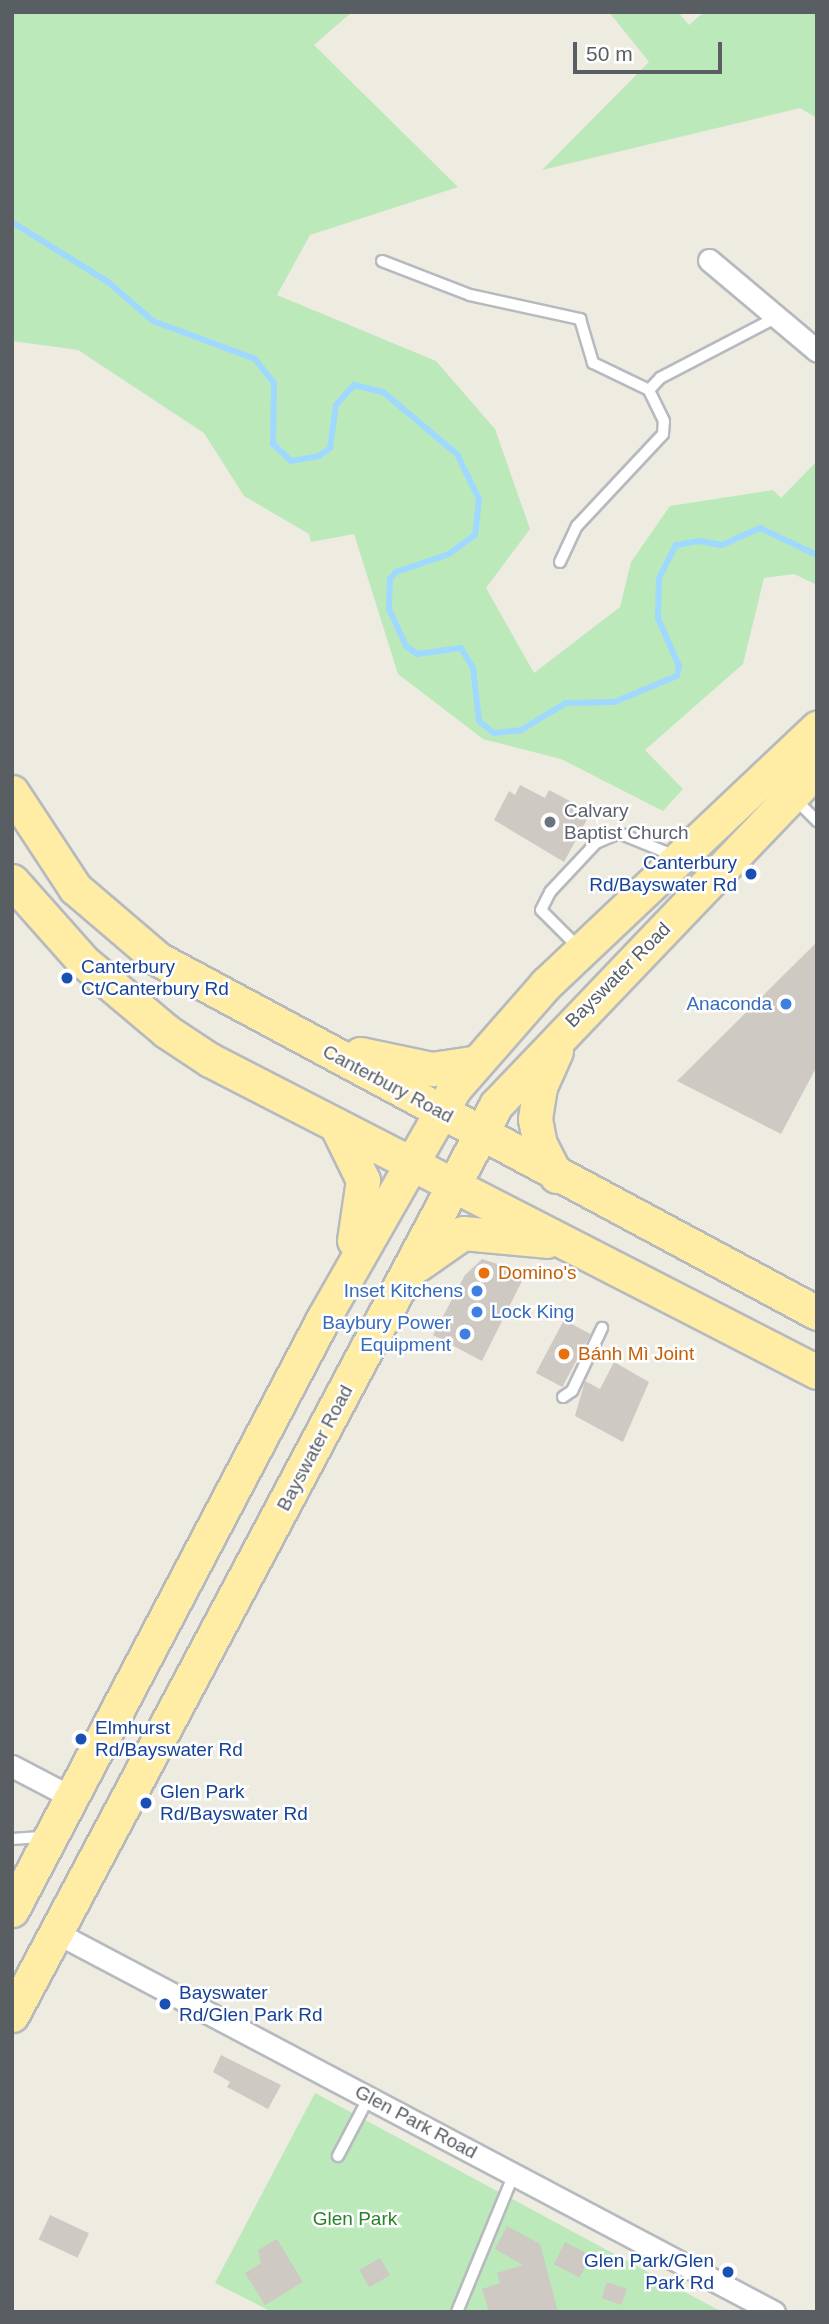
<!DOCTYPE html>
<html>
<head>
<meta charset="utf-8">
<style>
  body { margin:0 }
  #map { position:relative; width:829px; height:2324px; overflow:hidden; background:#eeebe1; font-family:Helvetica,sans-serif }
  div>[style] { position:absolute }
  .green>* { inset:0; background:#bce9ba }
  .stream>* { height:6px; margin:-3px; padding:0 3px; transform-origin:3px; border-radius:3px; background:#a0d9ff }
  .building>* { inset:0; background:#cec9c2; transform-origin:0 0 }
  .roads { filter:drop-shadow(2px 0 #b6babf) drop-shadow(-2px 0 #b6babf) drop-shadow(0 2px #b6babf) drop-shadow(0 -2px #b6babf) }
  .service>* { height:10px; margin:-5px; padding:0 5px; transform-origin:5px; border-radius:5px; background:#fff }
  .minor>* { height:21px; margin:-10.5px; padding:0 10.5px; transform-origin:10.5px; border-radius:10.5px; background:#fff }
  .primary>* { height:33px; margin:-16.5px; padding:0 16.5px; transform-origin:16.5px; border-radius:16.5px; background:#ffeda5 }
  .dots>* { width:19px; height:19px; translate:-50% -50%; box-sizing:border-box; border:4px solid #fff; border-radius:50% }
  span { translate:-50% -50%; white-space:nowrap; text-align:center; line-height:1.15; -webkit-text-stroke:5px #fff; paint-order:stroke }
  .worship-label { font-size:19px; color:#5b616d }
  .left { translate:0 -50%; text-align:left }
  .transit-label { font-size:19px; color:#164399 }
  .right { translate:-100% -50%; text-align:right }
  .street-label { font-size:19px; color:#595e63 }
  .shop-label { font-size:19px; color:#366cbe }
  .food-label { font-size:19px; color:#c56008 }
  .park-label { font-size:19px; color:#2b822c }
  .frame { position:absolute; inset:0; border:14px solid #595e63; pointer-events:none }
  .scale { position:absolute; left:573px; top:42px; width:149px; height:32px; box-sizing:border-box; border:4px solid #595e63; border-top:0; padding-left:9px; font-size:21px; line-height:24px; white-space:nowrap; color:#595e63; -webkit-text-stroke:5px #fff; paint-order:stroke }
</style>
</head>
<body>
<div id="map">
  <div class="green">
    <div style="clip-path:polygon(12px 12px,352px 12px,314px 45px,458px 187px,310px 235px,277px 295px,436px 361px,495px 429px,530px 529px,486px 588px,534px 673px,620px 607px,631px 562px,670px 506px,773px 490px,781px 498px,817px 461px,817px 585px,794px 574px,764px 578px,743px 664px,645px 750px,683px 789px,663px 811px,561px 759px,483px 739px,398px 674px,354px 534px,311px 542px,309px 534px,244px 496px,204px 433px,78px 350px,12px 341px)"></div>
    <div style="clip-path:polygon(609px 12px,678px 12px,689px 25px,704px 12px,817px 12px,817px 118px,800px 108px,542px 170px,649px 62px)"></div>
    <div style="clip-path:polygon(315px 2093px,722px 2312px,272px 2312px,215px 2283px)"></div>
  </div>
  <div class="stream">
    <div style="left:12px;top:222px;width:113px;rotate:32deg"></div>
    <div style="left:108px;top:282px;width:60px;rotate:40.9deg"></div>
    <div style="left:153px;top:321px;width:109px;rotate:20.4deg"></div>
    <div style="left:255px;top:359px;width:31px;rotate:52deg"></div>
    <div style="left:274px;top:383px;width:61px;rotate:90.9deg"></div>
    <div style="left:273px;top:444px;width:25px;rotate:43deg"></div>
    <div style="left:291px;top:461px;width:28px;rotate:-10deg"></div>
    <div style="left:319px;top:456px;width:14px;rotate:-36deg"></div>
    <div style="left:330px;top:448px;width:43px;rotate:-82.1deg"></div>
    <div style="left:336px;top:405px;width:27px;rotate:-48deg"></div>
    <div style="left:354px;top:385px;width:30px;rotate:14deg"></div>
    <div style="left:383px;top:392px;width:97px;rotate:40deg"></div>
    <div style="left:457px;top:454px;width:50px;rotate:63.9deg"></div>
    <div style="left:479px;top:499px;width:36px;rotate:96deg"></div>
    <div style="left:475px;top:535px;width:32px;rotate:144deg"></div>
    <div style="left:449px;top:554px;width:56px;rotate:161.2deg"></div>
    <div style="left:396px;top:572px;width:9px;rotate:131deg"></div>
    <div style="left:390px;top:579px;width:30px;rotate:92deg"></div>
    <div style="left:389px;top:609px;width:41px;rotate:65.3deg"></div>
    <div style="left:406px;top:646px;width:14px;rotate:36deg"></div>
    <div style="left:417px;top:654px;width:44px;rotate:-7.8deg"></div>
    <div style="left:461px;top:648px;width:23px;rotate:59deg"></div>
    <div style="left:473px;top:668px;width:53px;rotate:83.5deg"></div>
    <div style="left:479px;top:721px;width:19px;rotate:39deg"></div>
    <div style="left:494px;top:733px;width:27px;rotate:-6deg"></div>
    <div style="left:521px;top:730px;width:52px;rotate:-31deg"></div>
    <div style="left:566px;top:703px;width:48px;rotate:-1.2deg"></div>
    <div style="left:614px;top:702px;width:68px;rotate:-22.4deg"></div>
    <div style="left:677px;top:676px;width:10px;rotate:-79deg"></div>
    <div style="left:679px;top:666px;width:52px;rotate:-113.6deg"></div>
    <div style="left:658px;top:618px;width:40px;rotate:-88.6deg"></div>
    <div style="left:659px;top:578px;width:37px;rotate:-63deg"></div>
    <div style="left:676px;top:545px;width:23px;rotate:-10deg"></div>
    <div style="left:699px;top:541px;width:23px;rotate:10deg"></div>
    <div style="left:722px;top:545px;width:42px;rotate:-24.1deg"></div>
    <div style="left:760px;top:528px;width:63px;rotate:25.3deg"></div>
  </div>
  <div class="building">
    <div style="clip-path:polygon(520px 785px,545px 798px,549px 790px,591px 812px,564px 862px,494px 820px,509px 791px,515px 795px)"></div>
    <div style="clip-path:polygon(817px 942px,817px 1066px,781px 1134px,677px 1081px)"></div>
    <div style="clip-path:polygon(482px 1259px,526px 1273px,482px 1361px,433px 1335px,465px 1275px)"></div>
    <div style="left:564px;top:1320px;width:30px;height:60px;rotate:28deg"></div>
    <div style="clip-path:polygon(614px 1362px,649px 1382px,623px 1442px,575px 1416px,585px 1381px,600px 1389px)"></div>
    <div style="clip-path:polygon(221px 2055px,281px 2085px,268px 2109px,227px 2087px,230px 2082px,213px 2072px)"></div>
    <div style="left:50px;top:2215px;width:43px;height:27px;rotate:25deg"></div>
    <div style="clip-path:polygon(507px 2226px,540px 2244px,558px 2312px,489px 2312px,482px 2289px,500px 2283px,497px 2273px,523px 2265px,495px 2249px)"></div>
    <div style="clip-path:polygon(277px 2239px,303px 2282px,265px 2305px,245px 2273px,261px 2263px,258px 2250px)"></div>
    <div style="left:565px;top:2242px;width:29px;height:25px;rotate:27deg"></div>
    <div style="left:380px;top:2258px;width:20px;height:24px;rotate:60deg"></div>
    <div style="left:607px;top:2282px;width:21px;height:17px;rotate:19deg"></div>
  </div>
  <div class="roads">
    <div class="service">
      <div style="left:382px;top:261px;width:94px;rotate:21.1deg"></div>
      <div style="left:470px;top:295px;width:113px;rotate:12.3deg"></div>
      <div style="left:580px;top:319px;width:46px;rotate:73.5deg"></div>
      <div style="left:593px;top:363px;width:62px;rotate:25.7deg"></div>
      <div style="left:560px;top:562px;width:40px;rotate:-65deg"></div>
      <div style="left:577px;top:526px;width:126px;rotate:-46.9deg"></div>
      <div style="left:663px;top:434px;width:13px;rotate:-86deg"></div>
      <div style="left:664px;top:421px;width:34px;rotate:-116deg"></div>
      <div style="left:649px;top:390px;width:16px;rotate:-47deg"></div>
      <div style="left:660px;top:378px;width:132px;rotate:-27.5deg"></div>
      <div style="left:794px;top:798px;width:33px;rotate:45deg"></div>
      <div style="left:578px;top:947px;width:52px;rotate:-135deg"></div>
      <div style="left:541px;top:910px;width:20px;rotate:-63deg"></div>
      <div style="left:550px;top:892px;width:67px;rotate:-46.8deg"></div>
      <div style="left:596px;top:843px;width:25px;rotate:-23deg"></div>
      <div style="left:619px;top:833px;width:61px;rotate:22.3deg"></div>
      <div style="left:563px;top:1397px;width:11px;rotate:-34deg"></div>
      <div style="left:572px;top:1391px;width:70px;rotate:-64.5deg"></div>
      <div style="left:12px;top:1839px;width:32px;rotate:-4deg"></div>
      <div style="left:338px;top:2156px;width:67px;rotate:-62.3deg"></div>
      <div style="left:457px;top:2312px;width:149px;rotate:-67.6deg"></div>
    </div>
    <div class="minor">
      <div style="left:709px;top:260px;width:141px;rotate:40.1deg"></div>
      <div style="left:12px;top:1766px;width:69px;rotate:27.7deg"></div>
      <div style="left:57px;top:1933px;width:811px;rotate:27.86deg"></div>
    </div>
    <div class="primary">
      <div style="left:12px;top:792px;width:115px;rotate:56.7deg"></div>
      <div style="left:75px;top:888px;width:109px;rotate:40.5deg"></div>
      <div style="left:158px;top:959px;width:748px;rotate:28.24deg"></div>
      <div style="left:12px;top:881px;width:107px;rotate:48.4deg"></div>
      <div style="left:83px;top:961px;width:109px;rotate:40.1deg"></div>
      <div style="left:166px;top:1031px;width:53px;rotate:33.4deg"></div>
      <div style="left:210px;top:1060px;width:682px;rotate:27.2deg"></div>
      <div style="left:556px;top:1051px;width:39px;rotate:114deg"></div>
      <div style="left:540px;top:1087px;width:32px;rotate:99deg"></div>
      <div style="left:535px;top:1119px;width:25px;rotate:79deg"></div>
      <div style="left:540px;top:1144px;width:36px;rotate:63deg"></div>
      <div style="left:360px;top:1054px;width:74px;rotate:11.8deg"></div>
      <div style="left:432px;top:1069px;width:40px;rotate:-8.5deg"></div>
      <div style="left:336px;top:1125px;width:61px;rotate:63.9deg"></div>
      <div style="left:363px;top:1180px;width:61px;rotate:98.5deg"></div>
      <div style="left:417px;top:1265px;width:56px;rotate:-34.8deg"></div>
      <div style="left:463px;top:1233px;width:84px;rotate:5.4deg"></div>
      <div style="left:12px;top:1910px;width:670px;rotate:-62.25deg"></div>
      <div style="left:324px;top:1317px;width:262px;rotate:-60.3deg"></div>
      <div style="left:454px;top:1089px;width:140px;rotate:-48.8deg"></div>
      <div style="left:546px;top:984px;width:373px;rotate:-43.4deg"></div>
      <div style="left:12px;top:2015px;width:1031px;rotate:-61.99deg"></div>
      <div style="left:496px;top:1105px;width:465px;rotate:-46.3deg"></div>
    </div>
  </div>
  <div class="dots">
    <div style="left:550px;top:822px;background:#6b7280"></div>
    <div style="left:751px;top:874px;background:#1a4fb4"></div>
    <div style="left:67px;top:978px;background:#1a4fb4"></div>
    <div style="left:786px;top:1004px;background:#3f7fe0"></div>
    <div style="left:484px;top:1273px;background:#e8710a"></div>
    <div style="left:477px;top:1291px;background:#3f7fe0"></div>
    <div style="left:477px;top:1312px;background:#3f7fe0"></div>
    <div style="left:465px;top:1334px;background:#3f7fe0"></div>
    <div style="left:564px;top:1354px;background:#e8710a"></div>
    <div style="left:81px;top:1739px;background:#1a4fb4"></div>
    <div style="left:146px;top:1803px;background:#1a4fb4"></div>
    <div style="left:165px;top:2004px;background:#1a4fb4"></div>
    <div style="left:728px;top:2272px;background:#1a4fb4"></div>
  </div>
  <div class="worship-label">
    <span class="left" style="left:564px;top:822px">Calvary<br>Baptist Church</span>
  </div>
  <div class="transit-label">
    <span class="right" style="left:737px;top:874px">Canterbury<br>Rd/Bayswater Rd</span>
    <span class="left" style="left:81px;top:978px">Canterbury<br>Ct/Canterbury Rd</span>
    <span class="left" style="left:95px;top:1739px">Elmhurst<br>Rd/Bayswater Rd</span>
    <span class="left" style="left:160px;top:1803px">Glen Park<br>Rd/Bayswater Rd</span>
    <span class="left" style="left:179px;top:2004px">Bayswater<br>Rd/Glen Park Rd</span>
    <span class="right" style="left:714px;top:2272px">Glen Park/Glen<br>Park Rd</span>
  </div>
  <div class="street-label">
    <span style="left:618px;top:975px;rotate:-45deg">Bayswater Road</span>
    <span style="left:388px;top:1084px;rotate:28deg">Canterbury Road</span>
    <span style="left:315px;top:1448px;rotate:-62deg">Bayswater Road</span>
    <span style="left:416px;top:2122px;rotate:28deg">Glen Park Road</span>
  </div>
  <div class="shop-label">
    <span class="right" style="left:772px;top:1004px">Anaconda</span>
    <span class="right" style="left:463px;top:1291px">Inset Kitchens</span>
    <span class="left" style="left:491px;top:1312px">Lock King</span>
    <span class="right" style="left:451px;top:1334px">Baybury Power<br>Equipment</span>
  </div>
  <div class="food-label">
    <span class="left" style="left:498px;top:1273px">Domino's</span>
    <span class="left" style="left:578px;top:1354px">Bánh Mì Joint</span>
  </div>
  <div class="park-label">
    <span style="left:355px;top:2219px">Glen Park</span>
  </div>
  <div class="frame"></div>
  <div class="scale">50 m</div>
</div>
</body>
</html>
